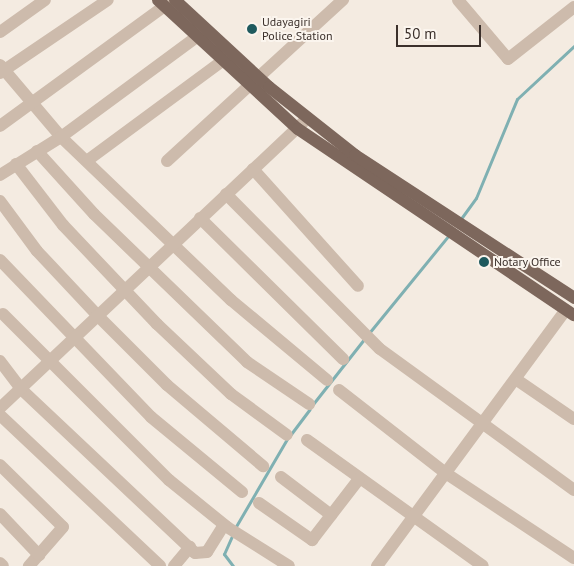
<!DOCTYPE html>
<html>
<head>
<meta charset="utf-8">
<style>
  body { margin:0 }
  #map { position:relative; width:574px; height:566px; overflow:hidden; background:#f4ebe1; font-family:"PT Sans",sans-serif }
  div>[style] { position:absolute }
  .stream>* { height:3px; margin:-1.5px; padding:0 1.5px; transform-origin:1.5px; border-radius:1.5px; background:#7fb0b2 }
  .minor>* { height:12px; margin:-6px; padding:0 6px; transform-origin:6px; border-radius:6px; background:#cdbbac }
  .major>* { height:12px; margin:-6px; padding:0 6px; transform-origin:6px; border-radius:6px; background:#7d675c }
  .dots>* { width:14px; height:14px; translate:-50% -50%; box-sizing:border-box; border:2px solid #fbf5ee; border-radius:50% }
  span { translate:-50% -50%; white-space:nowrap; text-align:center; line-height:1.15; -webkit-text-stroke:4px #fbf5ee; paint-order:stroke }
  .poi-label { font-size:12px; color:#3b302b }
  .left { translate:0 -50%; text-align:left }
  .scale { position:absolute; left:396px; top:25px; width:85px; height:22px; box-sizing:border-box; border:2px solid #3b302b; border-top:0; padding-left:6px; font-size:15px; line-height:18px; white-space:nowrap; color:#3b302b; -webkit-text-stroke:4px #fbf5ee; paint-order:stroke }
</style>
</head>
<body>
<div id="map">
  <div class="stream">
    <div style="left:460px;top:220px;width:27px;rotate:-54deg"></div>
    <div style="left:476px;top:198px;width:107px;rotate:-67.5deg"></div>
    <div style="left:517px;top:99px;width:78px;rotate:-42.9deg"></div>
    <div style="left:369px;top:333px;width:127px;rotate:-50.8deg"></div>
    <div style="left:313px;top:404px;width:84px;rotate:-51.8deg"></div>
    <div style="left:291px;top:434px;width:31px;rotate:-53deg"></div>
    <div style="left:235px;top:528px;width:103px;rotate:-59.7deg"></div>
    <div style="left:233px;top:566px;width:15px;rotate:-127deg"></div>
    <div style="left:224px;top:554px;width:22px;rotate:-66deg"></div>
  </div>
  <div class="minor">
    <div style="left:458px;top:0;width:77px;rotate:49.7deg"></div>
    <div style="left:508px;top:59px;width:84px;rotate:-38.2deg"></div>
    <div style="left:0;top:32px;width:55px;rotate:-35.4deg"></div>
    <div style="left:0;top:65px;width:94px;rotate:49.7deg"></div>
    <div style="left:61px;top:137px;width:236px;rotate:43.8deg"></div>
    <div style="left:231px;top:300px;width:125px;rotate:39.8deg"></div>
    <div style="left:0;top:73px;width:130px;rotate:-34.1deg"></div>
    <div style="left:0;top:126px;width:214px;rotate:-36.1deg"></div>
    <div style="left:37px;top:151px;width:85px;rotate:47.9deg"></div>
    <div style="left:94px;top:214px;width:213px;rotate:44deg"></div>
    <div style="left:247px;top:362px;width:75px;rotate:34.1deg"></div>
    <div style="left:88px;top:160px;width:179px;rotate:-36.4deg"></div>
    <div style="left:167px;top:161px;width:239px;rotate:-42.5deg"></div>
    <div style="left:16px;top:164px;width:77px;rotate:52.4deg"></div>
    <div style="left:63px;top:225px;width:137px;rotate:46.5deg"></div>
    <div style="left:157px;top:324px;width:102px;rotate:43.4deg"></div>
    <div style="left:231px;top:394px;width:69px;rotate:36.2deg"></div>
    <div style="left:253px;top:169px;width:157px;rotate:48.1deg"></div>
    <div style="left:0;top:175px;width:72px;rotate:-31.9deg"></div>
    <div style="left:61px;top:137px;width:180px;rotate:-36.4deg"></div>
    <div style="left:226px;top:194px;width:218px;rotate:45.2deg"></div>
    <div style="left:380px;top:349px;width:240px;rotate:36deg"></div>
    <div style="left:0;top:201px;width:62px;rotate:53.5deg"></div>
    <div style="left:37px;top:251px;width:88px;rotate:46.8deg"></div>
    <div style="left:97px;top:315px;width:99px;rotate:45deg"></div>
    <div style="left:167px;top:385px;width:126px;rotate:40.2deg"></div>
    <div style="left:200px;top:218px;width:201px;rotate:44.6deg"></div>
    <div style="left:0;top:260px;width:218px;rotate:46.1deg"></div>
    <div style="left:151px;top:417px;width:118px;rotate:39.5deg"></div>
    <div style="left:3px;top:314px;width:235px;rotate:45deg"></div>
    <div style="left:169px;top:480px;width:75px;rotate:39deg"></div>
    <div style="left:227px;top:527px;width:73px;rotate:32.2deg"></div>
    <div style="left:0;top:361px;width:35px;rotate:53deg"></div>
    <div style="left:21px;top:389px;width:239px;rotate:43.3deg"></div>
    <div style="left:195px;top:553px;width:12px;rotate:-5deg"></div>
    <div style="left:207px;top:552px;width:32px;rotate:-58deg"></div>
    <div style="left:517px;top:380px;width:69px;rotate:34.4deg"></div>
    <div style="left:339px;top:390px;width:137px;rotate:37.9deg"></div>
    <div style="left:447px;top:474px;width:152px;rotate:33.5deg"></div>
    <div style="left:0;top:408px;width:423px;rotate:-43.3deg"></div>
    <div style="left:0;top:415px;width:220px;rotate:43.3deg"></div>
    <div style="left:307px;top:440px;width:216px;rotate:35.6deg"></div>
    <div style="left:0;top:465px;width:88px;rotate:44.5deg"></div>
    <div style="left:63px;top:527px;width:52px;rotate:131.1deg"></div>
    <div style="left:281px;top:477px;width:63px;rotate:37.2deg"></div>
    <div style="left:259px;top:503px;width:65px;rotate:34.9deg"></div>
    <div style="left:312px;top:540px;width:77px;rotate:-52.4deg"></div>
    <div style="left:0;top:514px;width:57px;rotate:46.4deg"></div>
    <div style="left:0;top:563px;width:4px;rotate:45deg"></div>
    <div style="left:174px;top:566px;width:25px;rotate:-50deg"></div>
    <div style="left:377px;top:566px;width:318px;rotate:-53.6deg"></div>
  </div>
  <div class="major">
    <div style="left:158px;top:0;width:190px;rotate:42.7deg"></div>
    <div style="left:298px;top:129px;width:333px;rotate:34deg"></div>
    <div style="left:175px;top:0;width:128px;rotate:42.8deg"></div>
    <div style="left:269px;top:87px;width:110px;rotate:38.3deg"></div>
    <div style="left:355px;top:155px;width:262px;rotate:33.1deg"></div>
  </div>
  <div class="dots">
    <div style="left:252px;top:29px;background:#1f5a5e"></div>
    <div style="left:484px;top:262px;background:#1f5a5e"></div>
  </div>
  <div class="poi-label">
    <span class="left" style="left:262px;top:29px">Udayagiri<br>Police Station</span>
    <span class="left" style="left:494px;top:262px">Notary Office</span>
  </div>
  <div class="scale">50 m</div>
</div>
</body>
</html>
